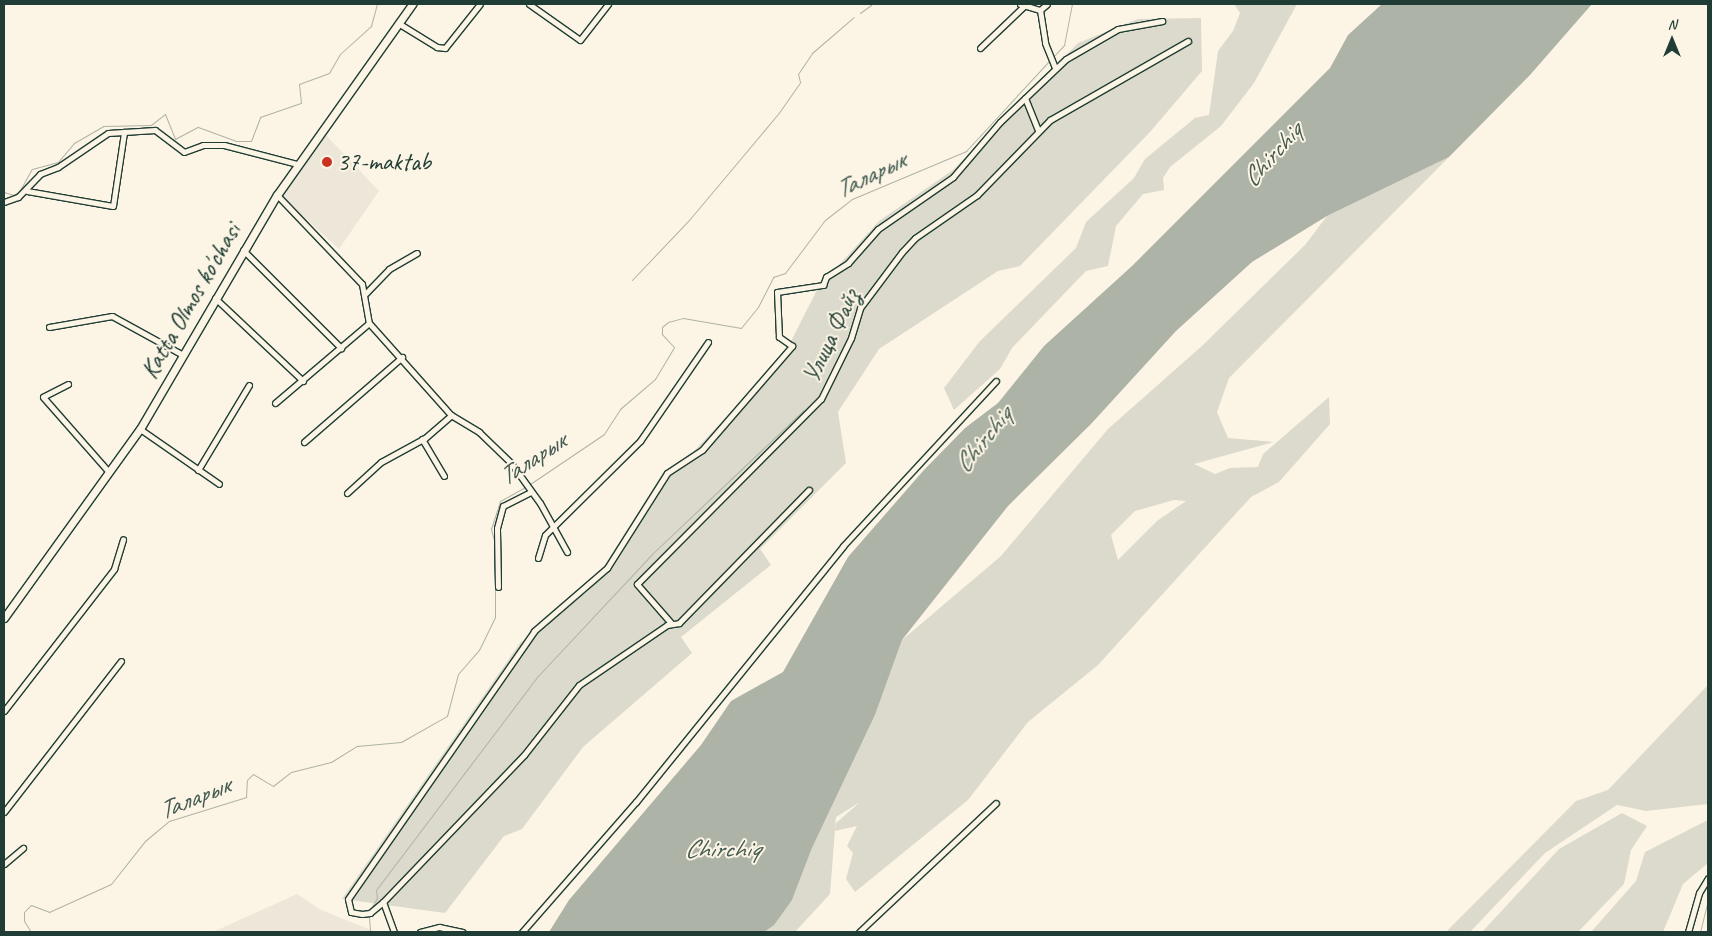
<!DOCTYPE html>
<html>
<head>
<meta charset="utf-8">
<style>
  body { margin:0 }
  #map { position:relative; width:1712px; height:936px; overflow:hidden; background:#fcf5e5; font-family:Caveat,sans-serif }
  div>[style] { position:absolute }
  .built>* { inset:0; background:#ece7d8 }
  .green>* { inset:0; background:#dcdacc }
  .water>* { inset:0; background:#aeb3a7 }
  .stream>* { height:1px; margin:-0.5px; padding:0 0.5px; transform-origin:0.5px; border-radius:0.5px; background:#aeb3a7 }
  .roads { filter:drop-shadow(1px 0 #1f3d34) drop-shadow(-1px 0 #1f3d34) drop-shadow(0 1px #1f3d34) drop-shadow(0 -1px #1f3d34) }
  .street>* { height:5px; margin:-2.5px; padding:0 2.5px; transform-origin:2.5px; border-radius:2.5px; background:#fcf5e5 }
  .secondary>* { height:7px; margin:-3.5px; padding:0 3.5px; transform-origin:3.5px; border-radius:3.5px; background:#fcf5e5 }
  .dots>* { width:14px; height:14px; translate:-50% -50%; box-sizing:border-box; border:2px solid #fcf5e5; border-radius:50% }
  span { translate:-50% -50%; white-space:nowrap; text-align:center; line-height:1.15; -webkit-text-stroke:4px #fcf5e5; paint-order:stroke }
  .poi-label { font-size:25px; color:#1f3d34 }
  .left { translate:0 -50%; text-align:left }
  .street-label { font-size:25px; color:#1f3d34 }
  .water-label { font-size:26px; color:#435a51; font-style:italic }
  .frame { position:absolute; inset:0; border:5px solid #1f3d34; pointer-events:none }
  .north { position:absolute; left:1647px; top:15px; width:50px; height:50px; -webkit-text-stroke:4px #fcf5e5; paint-order:stroke; rotate:0deg; font-size:14px; font-weight:700; line-height:20px; text-align:center; color:#1f3d34 }
  .north::after { content:''; display:block; margin:auto; width:18px; height:22px; background:#1f3d34; clip-path:polygon(50% 0,100% 100%,50% 72%,0 100%) }
</style>
</head>
<body>
<div id="map">
  <div class="built">
    <div style="clip-path:polygon(324px 133px,379px 191px,339px 249px,281px 196px)"></div>
    <div style="clip-path:polygon(297px 894px,321px 910px,376px 932px,213px 932px)"></div>
  </div>
  <div class="green">
    <div style="clip-path:polygon(1234px 4px,1297px 4px,1254px 83px,1221px 126px,1170px 167px,1163px 178px,1164px 190px,1143px 194px,1116px 226px,1108px 266px,1086px 271px,1012px 348px,1000px 369px,954px 410px,944px 388px,980px 341px,1076px 248px,1086px 222px,1134px 178px,1145px 159px,1195px 118px,1209px 115px,1218px 51px,1233px 31px,1240px 13px)"></div>
    <div style="clip-path:polygon(1201px 18px,1202px 71px,1150px 132px,1020px 266px,998px 271px,879px 349px,838px 412px,846px 463px,760px 549px,771px 565px,681px 637px,692px 653px,583px 747px,522px 829px,504px 836px,445px 913px,342px 899px,520px 643px,589px 590px,664px 471px,693px 452px,782px 359px,818px 288px,879px 221px,953px 170px,1078px 43px,1138px 19px)"></div>
    <div style="clip-path:polygon(evenodd,1449px 157px,1229px 378px,1217px 412px,1228px 438px,1274px 442px,1194px 464px,1215px 474px,1230px 468px,1258px 467px,1263px 454px,1329px 397px,1330px 424px,1279px 482px,1251px 497px,1098px 665px,1028px 722px,968px 800px,855px 892px,846px 879px,853px 853px,847px 846px,857px 826px,835px 831px,836px 823px,860px 802px,836px 817px,830px 894px,795px 932px,764px 932px,792px 900px,812px 848px,875px 715px,902px 640px,1001px 556px,1108px 429px,1203px 345px,1305px 245px,1327px 216px,1449px 157px,1174px 500px,1186px 501px,1157px 521px,1118px 560px,1111px 535px,1135px 511px,1174px 500px)"></div>
    <div style="clip-path:polygon(1708px 685px,1708px 804px,1646px 811px,1617px 805px,1545px 853px,1470px 932px,1446px 932px,1576px 801px,1608px 790px)"></div>
    <div style="clip-path:polygon(1622px 813px,1647px 826px,1631px 850px,1624px 884px,1578px 932px,1482px 932px,1559px 849px)"></div>
    <div style="clip-path:polygon(1708px 820px,1708px 863px,1683px 884px,1663px 932px,1591px 932px,1636px 881px,1645px 852px)"></div>
  </div>
  <div class="water">
    <div style="clip-path:polygon(1382px 4px,1592px 4px,1530px 75px,1449px 157px,1327px 216px,1252px 262px,1176px 331px,1091px 424px,1008px 506px,902px 640px,875px 715px,812px 848px,792px 900px,774px 925px,764px 932px,549px 932px,569px 900px,701px 745px,731px 701px,783px 672px,848px 557px,923px 471px,965px 428px,998px 403px,1044px 346px,1132px 266px,1330px 68px,1348px 35px)"></div>
  </div>
  <div class="stream">
    <div style="left:860px;top:13px;width:14px;rotate:-36deg"></div>
    <div style="left:1052px;top:58px;width:18px;rotate:-47deg"></div>
    <div style="left:1064px;top:45px;width:42px;rotate:-79deg"></div>
    <div style="left:4px;top:192px;width:9px;rotate:18deg"></div>
    <div style="left:13px;top:195px;width:7px;rotate:-27deg"></div>
    <div style="left:19px;top:192px;width:26px;rotate:-61deg"></div>
    <div style="left:32px;top:169px;width:27px;rotate:-15deg"></div>
    <div style="left:58px;top:162px;width:25px;rotate:-50deg"></div>
    <div style="left:74px;top:143px;width:34px;rotate:-30deg"></div>
    <div style="left:103px;top:126px;width:48px;rotate:-1.2deg"></div>
    <div style="left:151px;top:125px;width:18px;rotate:-38deg"></div>
    <div style="left:165px;top:114px;width:27px;rotate:68deg"></div>
    <div style="left:175px;top:139px;width:26px;rotate:-28deg"></div>
    <div style="left:198px;top:127px;width:40px;rotate:20.2deg"></div>
    <div style="left:236px;top:141px;width:15px"></div>
    <div style="left:251px;top:141px;width:26px;rotate:-69deg"></div>
    <div style="left:260px;top:117px;width:43px;rotate:-18.9deg"></div>
    <div style="left:301px;top:103px;width:19px;rotate:-96deg"></div>
    <div style="left:299px;top:84px;width:32px;rotate:-20deg"></div>
    <div style="left:329px;top:73px;width:22px;rotate:-60deg"></div>
    <div style="left:340px;top:54px;width:42px;rotate:-42.1deg"></div>
    <div style="left:371px;top:26px;width:23px;rotate:-75deg"></div>
    <div style="left:632px;top:280px;width:83px;rotate:-46.5deg"></div>
    <div style="left:689px;top:220px;width:138px;rotate:-50deg"></div>
    <div style="left:778px;top:114px;width:39px;rotate:-55deg"></div>
    <div style="left:800px;top:82px;width:8px;rotate:-104deg"></div>
    <div style="left:798px;top:74px;width:25px;rotate:-56deg"></div>
    <div style="left:812px;top:53px;width:55px;rotate:-40.6deg"></div>
    <div style="left:530px;top:484px;width:89px;rotate:-34deg"></div>
    <div style="left:604px;top:434px;width:30px;rotate:-57deg"></div>
    <div style="left:620px;top:409px;width:46px;rotate:-40.6deg"></div>
    <div style="left:655px;top:379px;width:37px;rotate:-59deg"></div>
    <div style="left:674px;top:347px;width:18px;rotate:-133deg"></div>
    <div style="left:662px;top:334px;width:7px;rotate:-90deg"></div>
    <div style="left:662px;top:327px;width:8px;rotate:-40deg"></div>
    <div style="left:668px;top:322px;width:16px;rotate:-15deg"></div>
    <div style="left:683px;top:318px;width:59px;rotate:9.8deg"></div>
    <div style="left:741px;top:328px;width:27px;rotate:-51deg"></div>
    <div style="left:758px;top:307px;width:34px;rotate:-63deg"></div>
    <div style="left:773px;top:277px;width:13px;rotate:-18deg"></div>
    <div style="left:785px;top:273px;width:66px;rotate:-53deg"></div>
    <div style="left:825px;top:220px;width:34px;rotate:-38deg"></div>
    <div style="left:852px;top:199px;width:124px;rotate:-22.8deg"></div>
    <div style="left:966px;top:151px;width:122px;rotate:-47.3deg"></div>
    <div style="left:495px;top:544px;width:16px;rotate:-105deg"></div>
    <div style="left:491px;top:529px;width:29px;rotate:-72deg"></div>
    <div style="left:500px;top:501px;width:31px;rotate:-29deg"></div>
    <div style="left:370px;top:910px;width:14px;rotate:-60deg"></div>
    <div style="left:377px;top:898px;width:8px;rotate:-97deg"></div>
    <div style="left:376px;top:890px;width:267px;rotate:-52.9deg"></div>
    <div style="left:537px;top:677px;width:168px;rotate:-46.9deg"></div>
    <div style="left:652px;top:554px;width:209px;rotate:-43.5deg"></div>
    <div style="left:369px;top:916px;width:16px;rotate:86deg"></div>
    <div style="left:31px;top:932px;width:13px;rotate:-122deg"></div>
    <div style="left:24px;top:921px;width:9px;rotate:-90deg"></div>
    <div style="left:24px;top:912px;width:10px;rotate:-45deg"></div>
    <div style="left:31px;top:905px;width:19px;rotate:21deg"></div>
    <div style="left:49px;top:912px;width:68px;rotate:-24.3deg"></div>
    <div style="left:111px;top:884px;width:55px;rotate:-51.7deg"></div>
    <div style="left:145px;top:841px;width:31px;rotate:-40deg"></div>
    <div style="left:169px;top:821px;width:81px;rotate:-17.3deg"></div>
    <div style="left:246px;top:797px;width:17px;rotate:-87deg"></div>
    <div style="left:247px;top:780px;width:8px;rotate:-45deg"></div>
    <div style="left:253px;top:774px;width:23px;rotate:31deg"></div>
    <div style="left:273px;top:786px;width:23px;rotate:-38deg"></div>
    <div style="left:291px;top:772px;width:41px;rotate:-14deg"></div>
    <div style="left:331px;top:762px;width:31px;rotate:-32deg"></div>
    <div style="left:357px;top:746px;width:44px;rotate:-5.2deg"></div>
    <div style="left:401px;top:742px;width:53px;rotate:-29.5deg"></div>
    <div style="left:447px;top:716px;width:43px;rotate:-75.3deg"></div>
    <div style="left:458px;top:674px;width:32px;rotate:-49deg"></div>
    <div style="left:479px;top:650px;width:37px;rotate:-64deg"></div>
    <div style="left:495px;top:617px;width:59px;rotate:-90deg"></div>
    <div style="left:1700px;top:932px;width:33px;rotate:-76deg"></div>
  </div>
  <div class="roads">
    <div class="street">
      <div style="left:529px;top:4px;width:62px;rotate:35.2deg"></div>
      <div style="left:580px;top:40px;width:46px;rotate:-52.1deg"></div>
      <div style="left:1020px;top:4px;width:21px;rotate:17deg"></div>
      <div style="left:1047px;top:4px;width:9px;rotate:139deg"></div>
      <div style="left:1040px;top:10px;width:33px;rotate:81deg"></div>
      <div style="left:1045px;top:43px;width:27px;rotate:68deg"></div>
      <div style="left:398px;top:23px;width:46px;rotate:31.6deg"></div>
      <div style="left:437px;top:47px;width:8px;rotate:7deg"></div>
      <div style="left:445px;top:48px;width:56px;rotate:-51.5deg"></div>
      <div style="left:980px;top:48px;width:61px;rotate:-43.7deg"></div>
      <div style="left:1025px;top:98px;width:35px;rotate:68deg"></div>
      <div style="left:27px;top:191px;width:87px;rotate:9.9deg"></div>
      <div style="left:113px;top:206px;width:75px;rotate:-81.5deg"></div>
      <div style="left:277px;top:195px;width:123px;rotate:46.3deg"></div>
      <div style="left:362px;top:284px;width:40px;rotate:80deg"></div>
      <div style="left:369px;top:323px;width:123px;rotate:48.3deg"></div>
      <div style="left:451px;top:415px;width:33px;rotate:31deg"></div>
      <div style="left:479px;top:432px;width:45px;rotate:44.1deg"></div>
      <div style="left:511px;top:463px;width:49px;rotate:54.1deg"></div>
      <div style="left:540px;top:503px;width:56px;rotate:61.1deg"></div>
      <div style="left:4px;top:202px;width:15px;rotate:-20deg"></div>
      <div style="left:18px;top:197px;width:32px;rotate:-46deg"></div>
      <div style="left:40px;top:174px;width:19px;rotate:-21deg"></div>
      <div style="left:58px;top:167px;width:60px;rotate:-34.2deg"></div>
      <div style="left:108px;top:133px;width:47px;rotate:-3.7deg"></div>
      <div style="left:155px;top:130px;width:36px;rotate:37deg"></div>
      <div style="left:184px;top:152px;width:20px;rotate:-20deg"></div>
      <div style="left:203px;top:145px;width:21px"></div>
      <div style="left:224px;top:145px;width:75px;rotate:14.6deg"></div>
      <div style="left:243px;top:250px;width:139px;rotate:45deg"></div>
      <div style="left:366px;top:293px;width:33px;rotate:-46deg"></div>
      <div style="left:389px;top:269px;width:32px;rotate:-30deg"></div>
      <div style="left:215px;top:298px;width:121px;rotate:43.3deg"></div>
      <div style="left:49px;top:327px;width:64px;rotate:-9.9deg"></div>
      <div style="left:112px;top:316px;width:81px;rotate:28.8deg"></div>
      <div style="left:68px;top:384px;width:28px;rotate:153deg"></div>
      <div style="left:43px;top:397px;width:98px;rotate:48.7deg"></div>
      <div style="left:275px;top:403px;width:123px;rotate:-40.4deg"></div>
      <div style="left:140px;top:429px;width:96px;rotate:34.8deg"></div>
      <div style="left:422px;top:439px;width:43px;rotate:59.3deg"></div>
      <div style="left:304px;top:442px;width:130px;rotate:-40.9deg"></div>
      <div style="left:198px;top:470px;width:99px;rotate:-59deg"></div>
      <div style="left:347px;top:493px;width:46px;rotate:-42.4deg"></div>
      <div style="left:381px;top:462px;width:50px;rotate:-28.6deg"></div>
      <div style="left:425px;top:438px;width:35px;rotate:-41deg"></div>
      <div style="left:538px;top:558px;width:24px;rotate:-73deg"></div>
      <div style="left:545px;top:535px;width:134px;rotate:-44.7deg"></div>
      <div style="left:640px;top:441px;width:120px;rotate:-55.5deg"></div>
      <div style="left:498px;top:587px;width:59px;rotate:-91deg"></div>
      <div style="left:497px;top:528px;width:23px;rotate:-75deg"></div>
      <div style="left:503px;top:506px;width:31px;rotate:-27deg"></div>
      <div style="left:671px;top:623px;width:52px;rotate:-131.1deg"></div>
      <div style="left:637px;top:584px;width:261px;rotate:-45.2deg"></div>
      <div style="left:821px;top:399px;width:68px;rotate:-63.8deg"></div>
      <div style="left:851px;top:338px;width:31px;rotate:-73deg"></div>
      <div style="left:860px;top:308px;width:70px;rotate:-53.1deg"></div>
      <div style="left:902px;top:252px;width:19px;rotate:-47deg"></div>
      <div style="left:915px;top:238px;width:75px;rotate:-34.7deg"></div>
      <div style="left:977px;top:195px;width:105px;rotate:-45.8deg"></div>
      <div style="left:1050px;top:120px;width:159px;rotate:-29.8deg"></div>
      <div style="left:4px;top:711px;width:180px;rotate:-52.2deg"></div>
      <div style="left:114px;top:569px;width:31px;rotate:-73deg"></div>
      <div style="left:4px;top:812px;width:191px;rotate:-52.2deg"></div>
      <div style="left:4px;top:864px;width:25px;rotate:-40deg"></div>
      <div style="left:383px;top:902px;width:204px;rotate:-46.2deg"></div>
      <div style="left:524px;top:755px;width:89px;rotate:-51.8deg"></div>
      <div style="left:579px;top:685px;width:107px;rotate:-34.3deg"></div>
      <div style="left:667px;top:625px;width:12px;rotate:-9deg"></div>
      <div style="left:679px;top:623px;width:186px;rotate:-45.7deg"></div>
      <div style="left:394px;top:932px;width:32px;rotate:-110deg"></div>
      <div style="left:383px;top:902px;width:17px;rotate:140deg"></div>
      <div style="left:370px;top:913px;width:8px;rotate:173deg"></div>
      <div style="left:362px;top:914px;width:11px;rotate:-170deg"></div>
      <div style="left:351px;top:912px;width:13px;rotate:-103deg"></div>
      <div style="left:348px;top:899px;width:326px;rotate:-55.2deg"></div>
      <div style="left:534px;top:631px;width:96px;rotate:-40.8deg"></div>
      <div style="left:607px;top:568px;width:112px;rotate:-57.7deg"></div>
      <div style="left:667px;top:473px;width:42px;rotate:-33.3deg"></div>
      <div style="left:702px;top:450px;width:138px;rotate:-49.1deg"></div>
      <div style="left:792px;top:346px;width:16px;rotate:-145deg"></div>
      <div style="left:779px;top:337px;width:45px;rotate:-92.5deg"></div>
      <div style="left:777px;top:292px;width:47px;rotate:-8.7deg"></div>
      <div style="left:823px;top:285px;width:9px;rotate:-69deg"></div>
      <div style="left:826px;top:277px;width:26px;rotate:-32deg"></div>
      <div style="left:848px;top:263px;width:45px;rotate:-48.6deg"></div>
      <div style="left:878px;top:229px;width:91px;rotate:-34.7deg"></div>
      <div style="left:953px;top:177px;width:72px;rotate:-49.5deg"></div>
      <div style="left:1000px;top:122px;width:91px;rotate:-43.7deg"></div>
      <div style="left:1066px;top:59px;width:60px;rotate:-30deg"></div>
      <div style="left:1118px;top:29px;width:45px;rotate:-10.3deg"></div>
      <div style="left:420px;top:932px;width:20px;rotate:-15deg"></div>
      <div style="left:439px;top:927px;width:24px;rotate:12deg"></div>
      <div style="left:522px;top:932px;width:173px;rotate:-48.8deg"></div>
      <div style="left:636px;top:802px;width:329px;rotate:-51deg"></div>
      <div style="left:843px;top:546px;width:225px;rotate:-47.2deg"></div>
      <div style="left:859px;top:932px;width:188px;rotate:-43.3deg"></div>
      <div style="left:1688px;top:932px;width:41px;rotate:-74.2deg"></div>
      <div style="left:1699px;top:893px;width:17px;rotate:-59deg"></div>
    </div>
    <div class="secondary">
      <div style="left:4px;top:618px;width:233px;rotate:-54.3deg"></div>
      <div style="left:140px;top:429px;width:271px;rotate:-59.7deg"></div>
      <div style="left:277px;top:195px;width:234px;rotate:-54.7deg"></div>
    </div>
  </div>
  <div class="dots">
    <div style="left:327px;top:162px;background:#c8321e"></div>
  </div>
  <div class="poi-label">
    <span class="left" style="left:337px;top:162px">37-maktab</span>
  </div>
  <div class="street-label">
    <span style="left:191px;top:301px;rotate:-60deg">Katta Olmos ko'chasi</span>
    <span style="left:831px;top:336px;rotate:-65deg">Улица Файз</span>
  </div>
  <div class="water-label">
    <span style="left:1272px;top:155px;rotate:-48deg">Chirchiq</span>
    <span style="left:870px;top:175px;rotate:-26deg">Таларык</span>
    <span style="left:983px;top:440px;rotate:-51deg">Chirchiq</span>
    <span style="left:532px;top:459px;rotate:-33deg">Таларык</span>
    <span style="left:194px;top:798px;rotate:-22deg">Таларык</span>
    <span style="left:722px;top:849px">Chirchiq</span>
  </div>
  <div class="frame"></div>
  <div class="north">N</div>
</div>
</body>
</html>
